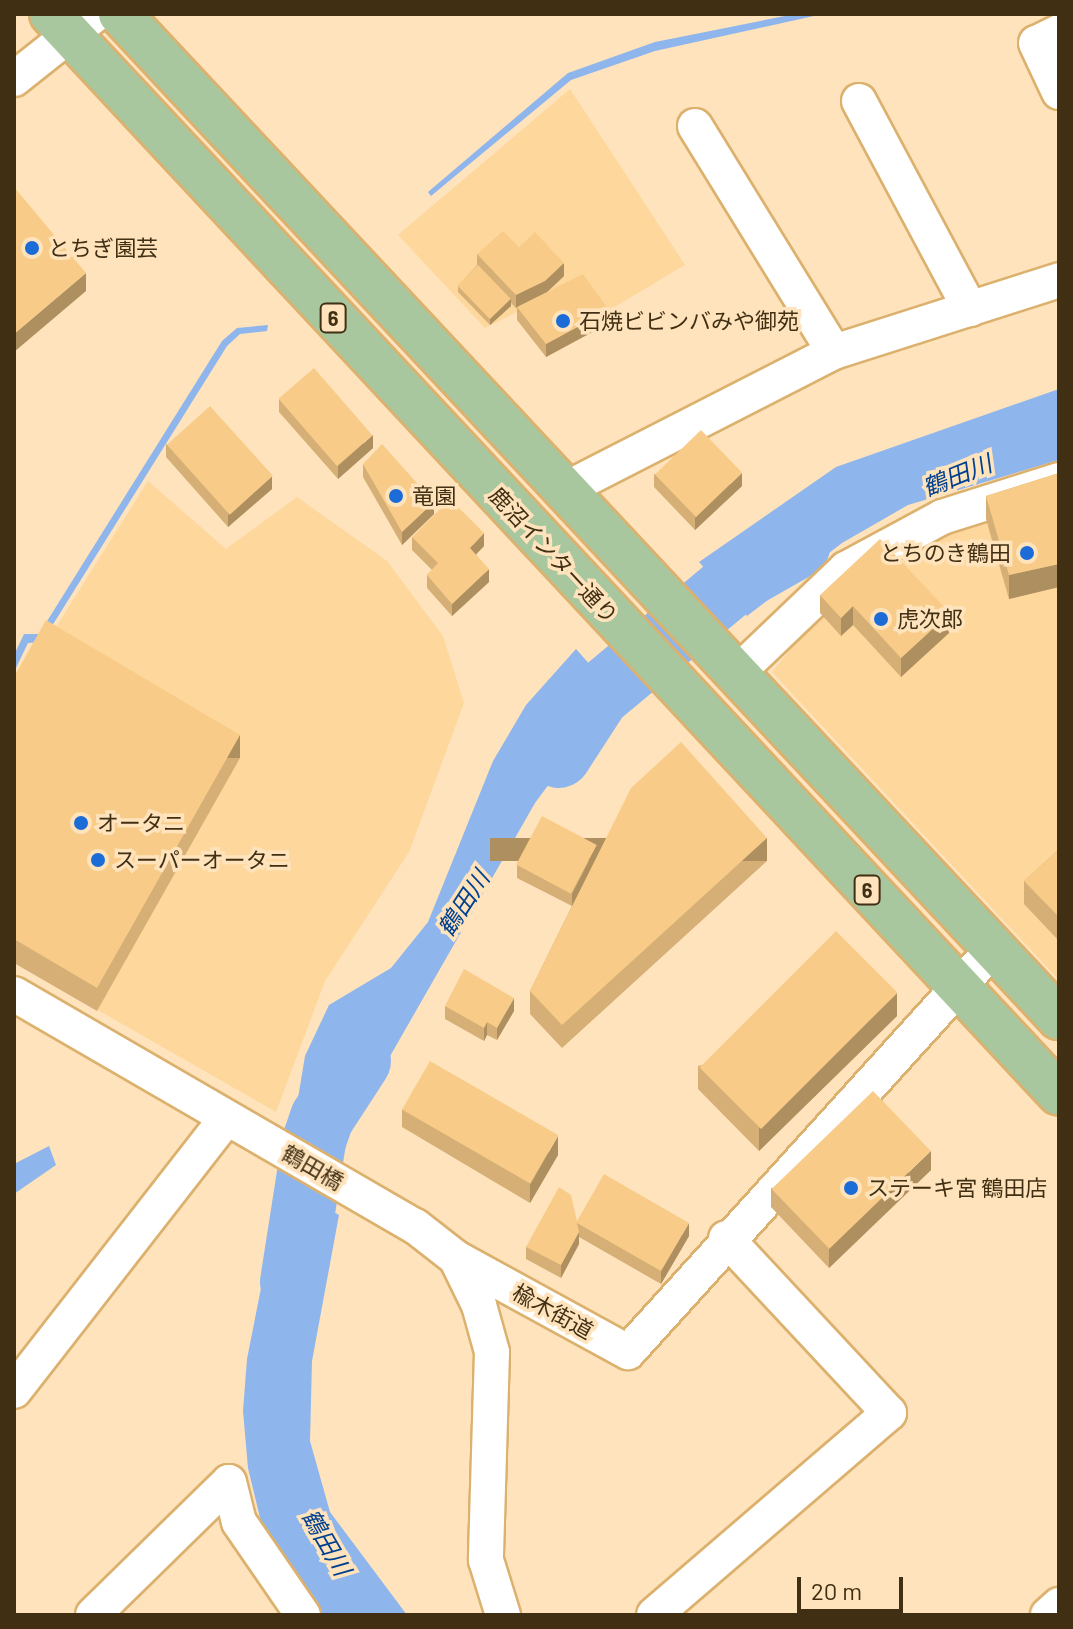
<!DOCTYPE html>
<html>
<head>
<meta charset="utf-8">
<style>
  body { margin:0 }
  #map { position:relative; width:1073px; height:1629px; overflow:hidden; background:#fee3bc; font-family:Barlow,"Noto Sans JP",sans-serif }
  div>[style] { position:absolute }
  .built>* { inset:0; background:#fed79c }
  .water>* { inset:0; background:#8fb5ed }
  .river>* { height:64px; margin:-32px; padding:0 32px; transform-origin:32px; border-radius:32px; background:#8fb5ed }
  .roads { filter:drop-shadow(2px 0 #dcb16e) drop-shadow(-2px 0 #dcb16e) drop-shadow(0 2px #dcb16e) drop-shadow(0 -2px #dcb16e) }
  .minor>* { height:34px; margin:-17px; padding:0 17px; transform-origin:17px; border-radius:17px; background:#fff }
  .major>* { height:42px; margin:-21px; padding:0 21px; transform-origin:21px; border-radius:21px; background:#a9c79e }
  .wall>* { inset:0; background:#d5af75 }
  .shaded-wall>* { inset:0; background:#ae8f5f; transform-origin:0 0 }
  .building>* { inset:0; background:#f8cc88; transform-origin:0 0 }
  .dots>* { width:22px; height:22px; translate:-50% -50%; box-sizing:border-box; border:4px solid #fee3bc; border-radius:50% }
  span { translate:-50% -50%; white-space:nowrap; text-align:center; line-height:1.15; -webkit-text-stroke:7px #fee3bc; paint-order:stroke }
  .shield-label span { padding:2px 6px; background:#fee3bc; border:2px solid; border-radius:6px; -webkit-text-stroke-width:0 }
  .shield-label { font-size:20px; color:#412f13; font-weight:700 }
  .poi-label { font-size:22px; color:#412f13 }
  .left { translate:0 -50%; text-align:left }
  .right { translate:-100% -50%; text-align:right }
  .street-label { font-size:22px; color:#412f13 }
  .water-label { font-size:24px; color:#00408f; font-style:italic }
  .frame { position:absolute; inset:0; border:16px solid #412f13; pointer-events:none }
  .scale { position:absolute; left:797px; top:1577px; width:106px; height:36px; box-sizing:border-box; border:4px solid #412f13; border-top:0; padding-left:10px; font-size:24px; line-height:28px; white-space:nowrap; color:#412f13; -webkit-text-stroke:6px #fee3bc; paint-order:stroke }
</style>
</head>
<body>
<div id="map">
  <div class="built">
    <div style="clip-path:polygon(570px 89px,685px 265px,606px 312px,586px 278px,485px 328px,398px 235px)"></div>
    <div style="clip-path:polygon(148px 481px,226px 549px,297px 497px,387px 561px,443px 636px,464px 703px,409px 852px,325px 981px,276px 1112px,14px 962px,14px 694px)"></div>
    <div style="clip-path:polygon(1059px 492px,1059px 980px,772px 672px,854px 571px,948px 526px)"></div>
  </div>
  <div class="water">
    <div style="clip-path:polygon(795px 14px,823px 14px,655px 51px,571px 80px,431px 196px,428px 192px,568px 73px,655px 42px)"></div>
    <div style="clip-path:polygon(268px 325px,267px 331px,240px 334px,227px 346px,42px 642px,28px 643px,14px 672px,14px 655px,24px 634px,39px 634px,222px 341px,237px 328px)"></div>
    <div style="clip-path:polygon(1059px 389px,1059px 460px,908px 505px,842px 543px,747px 616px,699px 562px,836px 467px)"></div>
    <div style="clip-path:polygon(576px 649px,616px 694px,535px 803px,338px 1147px,294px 1122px,305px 1056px,329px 1005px,391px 968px,428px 922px,493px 761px,526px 705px)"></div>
    <div style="clip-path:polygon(49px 1146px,56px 1165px,14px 1194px,14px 1164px)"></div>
    <div style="clip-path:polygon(282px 1182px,339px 1215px,312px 1361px,310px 1441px,330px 1512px,407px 1615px,323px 1615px,289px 1572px,261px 1522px,248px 1468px,243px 1411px,247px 1359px)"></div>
  </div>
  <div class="river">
    <div style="left:559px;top:756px;width:72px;rotate:-57deg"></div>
    <div style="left:598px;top:696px;width:178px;rotate:-39.8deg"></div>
    <div style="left:735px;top:582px;width:73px;rotate:-29.7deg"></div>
    <div style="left:292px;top:1282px;width:143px;rotate:-81.1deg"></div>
    <div style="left:314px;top:1141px;width:24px;rotate:-71deg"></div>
    <div style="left:322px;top:1118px;width:68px;rotate:-57deg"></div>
  </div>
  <div class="roads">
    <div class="minor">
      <div style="left:1059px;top:32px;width:25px;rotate:154deg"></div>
      <div style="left:1036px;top:43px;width:54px;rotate:64.9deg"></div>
      <div style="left:14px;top:79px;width:105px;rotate:-38.4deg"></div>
      <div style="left:859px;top:101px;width:236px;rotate:61.9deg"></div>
      <div style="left:695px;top:126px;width:265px;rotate:58.4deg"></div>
      <div style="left:566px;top:489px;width:301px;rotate:-27.1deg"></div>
      <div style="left:834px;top:352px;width:236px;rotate:-17.7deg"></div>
      <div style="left:736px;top:674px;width:152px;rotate:-43.7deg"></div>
      <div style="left:846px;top:569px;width:109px;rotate:-28.4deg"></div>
      <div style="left:942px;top:517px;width:123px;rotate:-17.5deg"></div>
      <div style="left:14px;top:994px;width:463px;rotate:30.1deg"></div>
      <div style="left:415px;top:1226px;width:52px;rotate:38deg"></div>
      <div style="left:456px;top:1258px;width:196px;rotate:28.7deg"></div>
      <div style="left:628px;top:1352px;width:545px;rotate:-47.83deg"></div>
      <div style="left:456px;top:1258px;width:52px;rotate:63.9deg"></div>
      <div style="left:479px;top:1305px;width:49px;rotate:74.5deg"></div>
      <div style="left:492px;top:1352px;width:208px;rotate:91.7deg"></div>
      <div style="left:486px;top:1560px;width:58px;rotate:72.8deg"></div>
      <div style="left:14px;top:1391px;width:345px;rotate:-52.1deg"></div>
      <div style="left:229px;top:1482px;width:41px;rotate:76deg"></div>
      <div style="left:239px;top:1522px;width:113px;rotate:55.5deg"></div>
      <div style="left:93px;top:1615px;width:190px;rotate:-44.4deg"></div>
      <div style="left:654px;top:1615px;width:310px;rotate:-40.7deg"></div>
      <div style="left:889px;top:1413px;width:239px;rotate:-133deg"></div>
      <div style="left:1048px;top:1615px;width:15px;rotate:-42deg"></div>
    </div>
    <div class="major">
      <div style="left:51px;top:14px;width:1477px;rotate:46.97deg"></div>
      <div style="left:120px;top:14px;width:1375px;rotate:46.92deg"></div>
    </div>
  </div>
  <div class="wall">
    <div style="clip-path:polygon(519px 247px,564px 276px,547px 292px,609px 323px,546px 357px,517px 320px,517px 307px,516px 308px,511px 303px,511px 306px,490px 325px,458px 292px,458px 286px,477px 265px,477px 254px)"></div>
    <div style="clip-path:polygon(279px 399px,373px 448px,338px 479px,279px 412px)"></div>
    <div style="clip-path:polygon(166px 444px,272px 489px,228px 527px,166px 457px)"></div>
    <div style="clip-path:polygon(363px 464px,434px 514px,402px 545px,363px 477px)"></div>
    <div style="clip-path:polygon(1059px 473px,1059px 587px,1009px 599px,986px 519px,986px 496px)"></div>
    <div style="clip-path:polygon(654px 474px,742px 486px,695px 530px,654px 487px)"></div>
    <div style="clip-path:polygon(412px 537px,484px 546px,476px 554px,489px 582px,452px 616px,427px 588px,427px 575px,432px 570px,412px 550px)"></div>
    <div style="clip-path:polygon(820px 595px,950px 632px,901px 677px,853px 625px,841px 636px,820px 613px)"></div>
    <div style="clip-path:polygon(14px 677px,240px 758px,97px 1011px,14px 963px)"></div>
    <div style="clip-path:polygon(1059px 849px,1059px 941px,1024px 904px,1024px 881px)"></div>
    <div style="clip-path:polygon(597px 855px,767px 861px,562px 1048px,530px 1014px,530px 991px,572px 906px,517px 878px,517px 865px)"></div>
    <div style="clip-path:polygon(445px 1006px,514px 1011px,497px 1040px,487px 1035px,484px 1041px,445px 1019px)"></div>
    <div style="clip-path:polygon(897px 1016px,759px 1151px,698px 1089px,698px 1066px)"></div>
    <div style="clip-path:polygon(402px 1109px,558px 1155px,530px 1203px,402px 1127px)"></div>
    <div style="clip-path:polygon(931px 1170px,829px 1268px,771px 1207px,771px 1188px)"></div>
    <div style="clip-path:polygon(577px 1221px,689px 1236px,661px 1284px,579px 1237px,579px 1244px,561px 1278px,526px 1259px,526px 1247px)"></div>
  </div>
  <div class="shaded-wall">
    <div style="clip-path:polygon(564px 263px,564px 276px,545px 294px,516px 308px,516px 295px)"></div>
    <div style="clip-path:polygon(86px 273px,86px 291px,14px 352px,14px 334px)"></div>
    <div style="clip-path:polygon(511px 299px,511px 306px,490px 325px,490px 319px)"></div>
    <div style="clip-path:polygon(609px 310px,609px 323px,546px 357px,546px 344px)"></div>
    <div style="clip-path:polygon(373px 435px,373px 448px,338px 479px,338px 466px)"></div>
    <div style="clip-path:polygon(742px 473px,742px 486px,695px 530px,695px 518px)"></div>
    <div style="clip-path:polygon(272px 476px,272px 489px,228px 527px,228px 515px)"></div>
    <div style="clip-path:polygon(434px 502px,434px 514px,402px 545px,402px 532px)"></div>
    <div style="clip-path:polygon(484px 533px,484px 546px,470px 561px,470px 548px)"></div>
    <div style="clip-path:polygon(1059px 564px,1059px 587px,1009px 599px,1009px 575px)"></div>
    <div style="clip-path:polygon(489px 569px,489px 582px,452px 616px,452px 604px)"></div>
    <div style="clip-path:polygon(853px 606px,853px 625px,841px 636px,841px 618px)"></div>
    <div style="clip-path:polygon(950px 613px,950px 632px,901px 677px,901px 658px)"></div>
    <div style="left:240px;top:735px;width:23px;height:291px;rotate:90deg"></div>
    <div style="left:767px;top:838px;width:23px;height:277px;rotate:90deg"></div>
    <div style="clip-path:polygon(597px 845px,597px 858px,572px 906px,572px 894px)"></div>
    <div style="clip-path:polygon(897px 993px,897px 1016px,759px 1151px,759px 1128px)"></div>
    <div style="clip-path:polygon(514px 998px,514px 1011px,497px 1040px,497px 1028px)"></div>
    <div style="clip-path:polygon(487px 1022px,487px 1035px,484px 1041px,484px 1028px)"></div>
    <div style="clip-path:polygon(558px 1136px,558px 1155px,530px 1203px,530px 1185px)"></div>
    <div style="clip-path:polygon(931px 1151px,931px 1170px,829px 1268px,829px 1249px)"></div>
    <div style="clip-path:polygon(689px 1223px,689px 1236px,661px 1284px,661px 1271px)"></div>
    <div style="clip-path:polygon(579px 1232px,579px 1244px,561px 1278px,561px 1265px)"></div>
  </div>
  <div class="building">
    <div style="clip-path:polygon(14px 187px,86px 273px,14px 334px)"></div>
    <div style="clip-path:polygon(503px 231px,519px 247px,535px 232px,564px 263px,545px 281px,516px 295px,477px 254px)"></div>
    <div style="left:478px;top:265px;width:47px;height:29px;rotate:46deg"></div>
    <div style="clip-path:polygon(583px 274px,609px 310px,546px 344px,517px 307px)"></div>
    <div style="left:314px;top:368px;width:89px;height:47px;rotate:49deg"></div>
    <div style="left:210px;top:406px;width:94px;height:58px;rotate:48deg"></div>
    <div style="left:701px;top:430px;width:59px;height:64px;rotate:46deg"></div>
    <div style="clip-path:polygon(382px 444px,434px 502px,402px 532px,363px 464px)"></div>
    <div style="clip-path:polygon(1059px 473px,1059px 564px,1009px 575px,986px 496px)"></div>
    <div style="clip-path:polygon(450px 499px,484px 533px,470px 548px,489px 569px,452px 604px,427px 575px,438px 563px,412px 537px)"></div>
    <div style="clip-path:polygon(880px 539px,950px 613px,901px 658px,853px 606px,841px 618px,820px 595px)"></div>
    <div style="clip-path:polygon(46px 620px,240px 735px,97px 988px,14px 939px,14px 677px)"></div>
    <div style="clip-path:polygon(681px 742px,767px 838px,562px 1025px,530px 991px,631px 788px)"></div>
    <div style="left:542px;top:816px;width:62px;height:55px;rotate:28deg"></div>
    <div style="clip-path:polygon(1059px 849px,1059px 917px,1024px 881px)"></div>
    <div style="left:836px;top:931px;width:87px;height:193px;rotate:45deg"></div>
    <div style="clip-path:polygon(464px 969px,514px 998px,497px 1028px,487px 1022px,484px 1028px,445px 1006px)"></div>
    <div style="left:430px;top:1061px;width:148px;height:56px;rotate:30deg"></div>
    <div style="left:873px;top:1091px;width:83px;height:141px;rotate:46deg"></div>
    <div style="clip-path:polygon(604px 1174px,689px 1223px,661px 1271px,577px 1223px,579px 1232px,561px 1265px,526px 1247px,559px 1187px,571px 1195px,577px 1221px)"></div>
  </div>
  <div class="dots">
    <div style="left:32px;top:248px;background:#1b6cd6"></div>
    <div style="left:563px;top:321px;background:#1b6cd6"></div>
    <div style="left:396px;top:496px;background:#1b6cd6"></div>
    <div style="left:1027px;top:553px;background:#1b6cd6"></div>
    <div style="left:881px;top:619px;background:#1b6cd6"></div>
    <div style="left:81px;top:823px;background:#1b6cd6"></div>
    <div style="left:98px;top:860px;background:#1b6cd6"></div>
    <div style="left:851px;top:1188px;background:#1b6cd6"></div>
  </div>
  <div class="shield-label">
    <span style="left:333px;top:318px">6</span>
    <span style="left:867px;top:890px">6</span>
  </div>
  <div class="poi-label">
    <span class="left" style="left:48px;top:248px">とちぎ園芸</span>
    <span class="left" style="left:579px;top:321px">石焼ビビンバみや御苑</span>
    <span class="left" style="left:412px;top:496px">竜園</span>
    <span class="right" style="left:1011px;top:553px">とちのき鶴田</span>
    <span class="left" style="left:897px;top:619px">虎次郎</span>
    <span class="left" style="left:97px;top:823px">オータニ</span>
    <span class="left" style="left:114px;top:860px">スーパーオータニ</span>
    <span class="left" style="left:867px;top:1188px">ステーキ宮 鶴田店</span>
  </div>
  <div class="street-label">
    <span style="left:554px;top:555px;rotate:47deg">鹿沼インター通り</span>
    <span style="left:313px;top:1167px;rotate:30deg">鶴田橋</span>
    <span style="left:553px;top:1311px;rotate:29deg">楡木街道</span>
  </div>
  <div class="water-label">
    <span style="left:957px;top:475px;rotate:-22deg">鶴田川</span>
    <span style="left:463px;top:903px;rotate:-57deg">鶴田川</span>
    <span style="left:327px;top:1542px;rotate:60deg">鶴田川</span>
  </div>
  <div class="frame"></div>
  <div class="scale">20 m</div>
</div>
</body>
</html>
